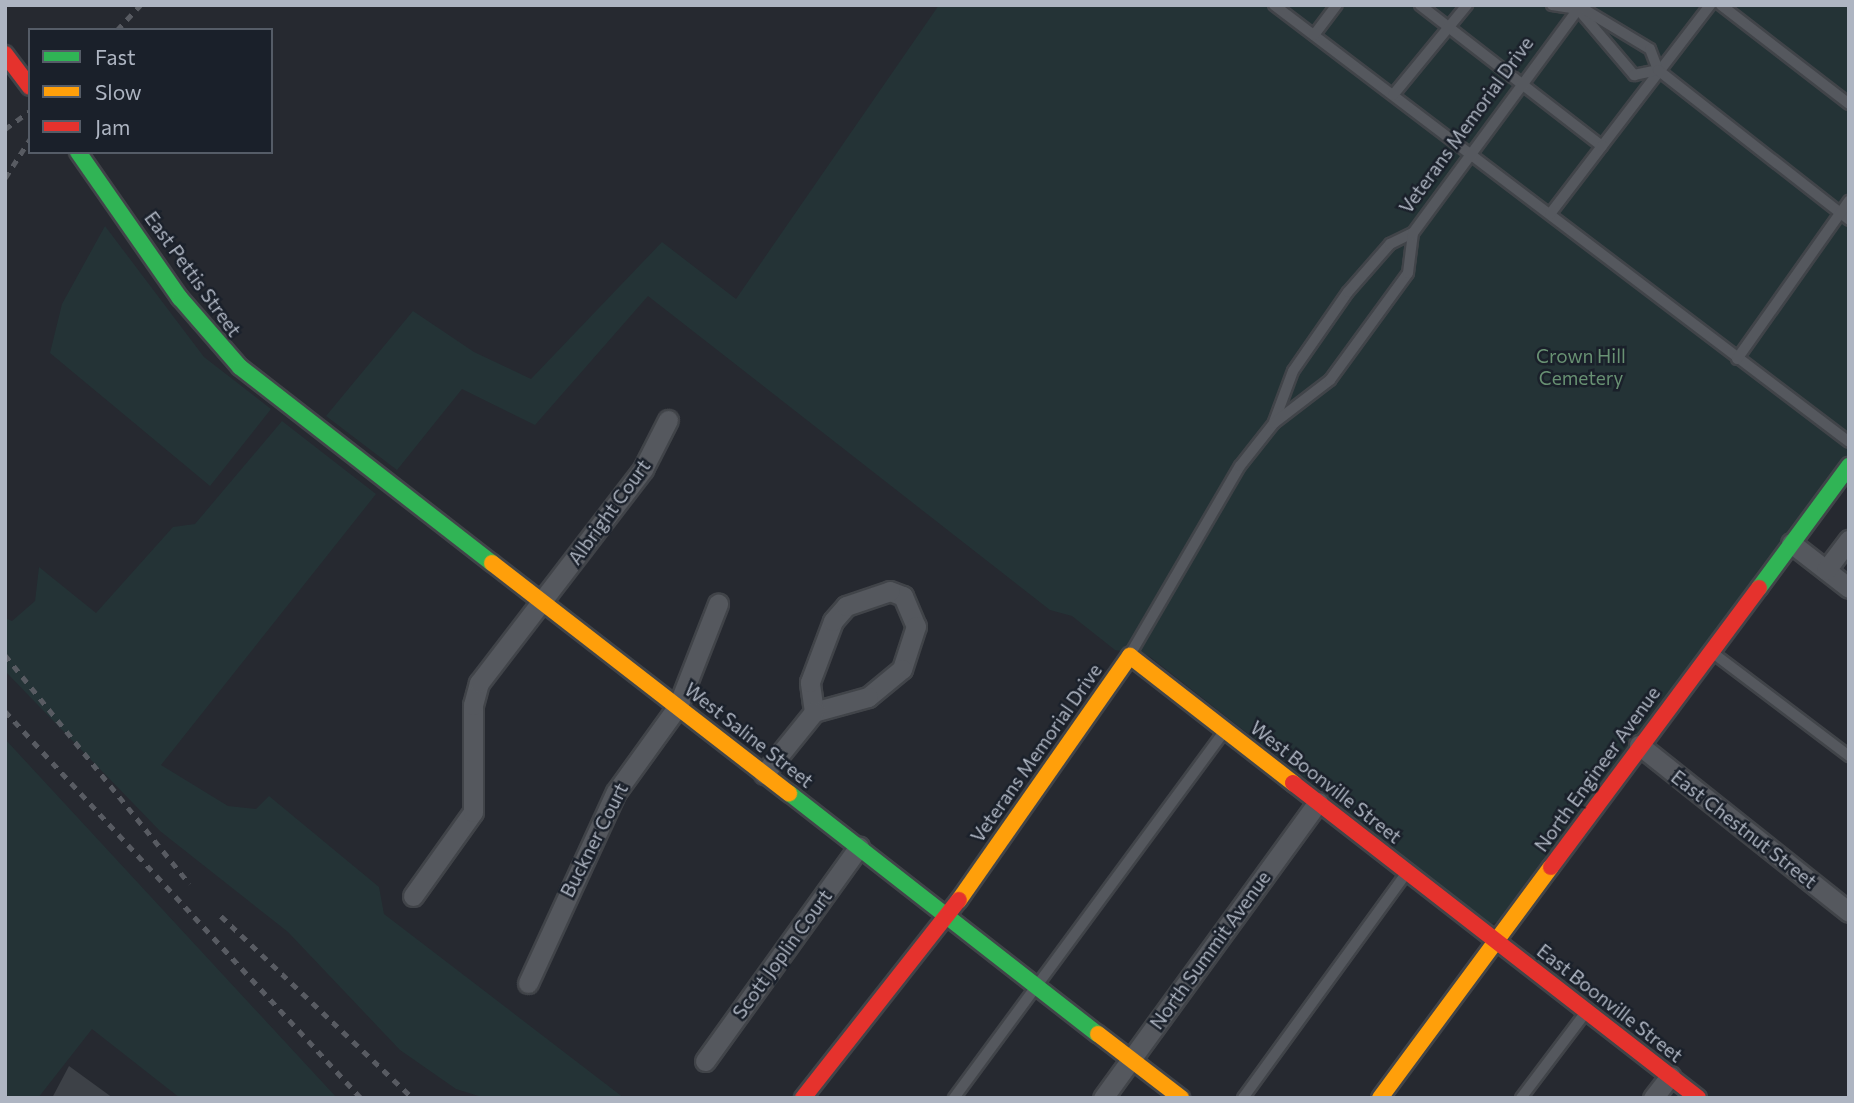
<!DOCTYPE html>
<html>
<head>
<meta charset="utf-8">
<style>
  body { margin:0 }
  #map { position:relative; width:1854px; height:1103px; overflow:hidden; background:#262930; font-family:Commissioner,sans-serif }
  div>[style] { position:absolute }
  .green>* { inset:0; background:#243336 }
  .building>* { inset:0; background:#3d4147 }
  .roads { filter:drop-shadow(2px 0 #414449) drop-shadow(-2px 0 #414449) drop-shadow(0 2px #414449) drop-shadow(0 -2px #414449) }
  .lane>* { height:10px; margin:-5px; padding:0 5px; transform-origin:5px; border-radius:5px; background:#55585e }
  .street>* { height:19px; margin:-9.5px; padding:0 9.5px; transform-origin:9.5px; border-radius:9.5px; background:#55585e }
  .fast>* { height:16px; margin:-8px; padding:0 8px; transform-origin:8px; border-radius:8px; background:#30b455 }
  .slow>* { height:16px; margin:-8px; padding:0 8px; transform-origin:8px; border-radius:8px; background:#ff9f0a }
  .jam>* { height:16px; margin:-8px; padding:0 8px; transform-origin:8px; border-radius:8px; background:#e5322d }
  .rail>* { height:4.5px; margin-top:-2.25px; transform-origin:0; background:repeating-linear-gradient(90deg,#585b62 0 7px,transparent 0 14px) }
  span { translate:-50% -50%; white-space:nowrap; text-align:center; line-height:1.15; -webkit-text-stroke:5px #1a202a; paint-order:stroke }
  .street-label { font-size:19px; color:#aeb5c2 }
  .park-label { font-size:19px; color:#689173 }
  .frame { position:absolute; inset:0; border:7px solid #aeb5c2; pointer-events:none }
  .legend { position:absolute; left:28px; top:28px; width:245px; height:126px; box-sizing:border-box; background:#1a202a; border:2px solid #555c67; margin:0; padding:9px 12px; list-style:none; font-size:21px; color:#aeb5c2 }
  .legend li { display:flex; align-items:center; gap:14px; height:35px }
  .legend b { width:35px; border:2px solid #555c67 }
</style>
</head>
<body>
<div id="map">
  <div class="green">
    <div style="clip-path:polygon(939px 5px,1849px 5px,1849px 454px,1503px 920px,1491px 924px,1149px 656px,1115px 650px,1072px 616px,1050px 610px,648px 296px,535px 425px,462px 389px,397px 470px,326px 416px,413px 311px,474px 352px,531px 379px,662px 242px,736px 299px)"></div>
    <div style="clip-path:polygon(105px 226px,204px 357px,271px 409px,210px 486px,50px 353px,62px 304px)"></div>
    <div style="clip-path:polygon(282px 421px,376px 494px,161px 765px,228px 806px,256px 809px,269px 796px,379px 887px,384px 914px,624px 1098px,485px 1098px,456px 1089px,400px 1050px,288px 932px,160px 831px,5px 671px,5px 618px,12px 621px,35px 601px,39px 567px,96px 613px,173px 527px,195px 524px)"></div>
    <div style="clip-path:polygon(5px 739px,337px 1098px,180px 1098px,92px 1029px,38px 1098px,5px 1098px)"></div>
  </div>
  <div class="building">
    <div style="clip-path:polygon(69px 1066px,113px 1098px,52px 1098px)"></div>
  </div>
  <div class="roads">
    <div class="lane">
      <div style="left:1274px;top:5px;width:722px;rotate:37.23deg"></div>
      <div style="left:1420px;top:5px;width:230px;rotate:37.8deg"></div>
      <div style="left:1602px;top:146px;width:178px;rotate:-52.5deg"></div>
      <div style="left:1552px;top:5px;width:26px;rotate:9deg"></div>
      <div style="left:1578px;top:9px;width:87px;rotate:49.7deg"></div>
      <div style="left:1634px;top:75px;width:25px;rotate:-12deg"></div>
      <div style="left:1577px;top:5px;width:85px;rotate:31.1deg"></div>
      <div style="left:1650px;top:49px;width:22px;rotate:69deg"></div>
      <div style="left:1658px;top:70px;width:243px;rotate:38.1deg"></div>
      <div style="left:1721px;top:5px;width:162px;rotate:37.7deg"></div>
      <div style="left:1314px;top:35px;width:38px;rotate:-53deg"></div>
      <div style="left:1393px;top:95px;width:117px;rotate:-50.6deg"></div>
      <div style="left:1550px;top:214px;width:86px;rotate:-52.6deg"></div>
      <div style="left:1737px;top:359px;width:194px;rotate:-54.7deg"></div>
      <div style="left:1274px;top:422px;width:54px;rotate:-69.6deg"></div>
      <div style="left:1293px;top:371px;width:96px;rotate:-55.2deg"></div>
      <div style="left:1348px;top:292px;width:64px;rotate:-48.8deg"></div>
      <div style="left:1390px;top:244px;width:25px;rotate:-26deg"></div>
      <div style="left:1131px;top:653px;width:216px;rotate:-59.8deg"></div>
      <div style="left:1240px;top:466px;width:55px;rotate:-51.7deg"></div>
      <div style="left:1274px;top:423px;width:71px;rotate:-37.5deg"></div>
      <div style="left:1330px;top:380px;width:132px;rotate:-53.9deg"></div>
      <div style="left:1408px;top:273px;width:40px;rotate:-82.9deg"></div>
      <div style="left:1413px;top:233px;width:283px;rotate:-53.6deg"></div>
      <div style="left:1713px;top:653px;width:171px;rotate:37.1deg"></div>
      <div style="left:954px;top:1098px;width:455px;rotate:-53.6deg"></div>
      <div style="left:1243px;top:1098px;width:276px;rotate:-54deg"></div>
      <div style="left:1521px;top:1098px;width:108px;rotate:-52.9deg"></div>
    </div>
    <div class="street">
      <div style="left:1791px;top:543px;width:73px;rotate:37.8deg"></div>
      <div style="left:1826px;top:570px;width:38px;rotate:-53deg"></div>
      <div style="left:890px;top:591px;width:14px;rotate:21deg"></div>
      <div style="left:903px;top:596px;width:33px;rotate:67deg"></div>
      <div style="left:916px;top:626px;width:45px;rotate:108deg"></div>
      <div style="left:902px;top:669px;width:44px;rotate:140.5deg"></div>
      <div style="left:868px;top:697px;width:56px;rotate:164.5deg"></div>
      <div style="left:814px;top:712px;width:30px;rotate:-98deg"></div>
      <div style="left:810px;top:682px;width:65px;rotate:-69.3deg"></div>
      <div style="left:833px;top:621px;width:20px;rotate:-49deg"></div>
      <div style="left:846px;top:606px;width:46px;rotate:-18.8deg"></div>
      <div style="left:1639px;top:745px;width:268px;rotate:38.5deg"></div>
      <div style="left:764px;top:774px;width:80px;rotate:-51.1deg"></div>
      <div style="left:413px;top:896px;width:103px;rotate:-54.5deg"></div>
      <div style="left:473px;top:812px;width:107px;rotate:-90deg"></div>
      <div style="left:473px;top:705px;width:23px;rotate:-75deg"></div>
      <div style="left:479px;top:683px;width:270px;rotate:-52.5deg"></div>
      <div style="left:643px;top:469px;width:55px;rotate:-63deg"></div>
      <div style="left:528px;top:983px;width:210px;rotate:-65.3deg"></div>
      <div style="left:616px;top:792px;width:106px;rotate:-54.2deg"></div>
      <div style="left:678px;top:706px;width:110px;rotate:-68.6deg"></div>
      <div style="left:705px;top:1061px;width:264px;rotate:-54.3deg"></div>
      <div style="left:1103px;top:1098px;width:366px;rotate:-54deg"></div>
      <div style="left:1653px;top:1098px;width:28px;rotate:-52deg"></div>
    </div>
    <div class="fast">
      <div style="left:78px;top:152px;width:178px;rotate:55.1deg"></div>
      <div style="left:180px;top:298px;width:91px;rotate:49deg"></div>
      <div style="left:240px;top:367px;width:319px;rotate:37.9deg"></div>
      <div style="left:1759px;top:588px;width:152px;rotate:-53.6deg"></div>
      <div style="left:789px;top:793px;width:392px;rotate:38deg"></div>
    </div>
    <div class="slow">
      <div style="left:492px;top:563px;width:376px;rotate:37.8deg"></div>
      <div style="left:959px;top:900px;width:298px;rotate:-55deg"></div>
      <div style="left:1130px;top:656px;width:207px;rotate:37.9deg"></div>
      <div style="left:1098px;top:1034px;width:105px;rotate:37.6deg"></div>
      <div style="left:1380px;top:1098px;width:287px;rotate:-53.5deg"></div>
    </div>
    <div class="jam">
      <div style="left:5px;top:54px;width:41px;rotate:52.9deg"></div>
      <div style="left:1293px;top:783px;width:513px;rotate:37.87deg"></div>
      <div style="left:1551px;top:867px;width:348px;rotate:-53.3deg"></div>
      <div style="left:803px;top:1098px;width:252px;rotate:-51.8deg"></div>
    </div>
  </div>
  <div class="rail">
    <div style="left:117px;top:30px;width:34px;rotate:-47deg"></div>
    <div style="left:5px;top:129px;width:31px;rotate:-36deg"></div>
    <div style="left:5px;top:178px;width:46px;rotate:-57.3deg"></div>
    <div style="left:5px;top:655px;width:294px;rotate:51.1deg"></div>
    <div style="left:5px;top:711px;width:526px;rotate:47.39deg"></div>
    <div style="left:221px;top:916px;width:265px;rotate:43.5deg"></div>
  </div>
  <div class="street-label">
    <span style="left:1466px;top:125px;rotate:-54deg">Veterans Memorial Drive</span>
    <span style="left:193px;top:274px;rotate:54deg">East Pettis Street</span>
    <span style="left:609px;top:512px;rotate:-54deg">Albright Court</span>
    <span style="left:749px;top:735px;rotate:38deg">West Saline Street</span>
    <span style="left:1036px;top:753px;rotate:-55deg">Veterans Memorial Drive</span>
    <span style="left:1597px;top:769px;rotate:-54deg">North Engineer Avenue</span>
    <span style="left:1326px;top:782px;rotate:38deg">West Boonville Street</span>
    <span style="left:1744px;top:829px;rotate:38deg">East Chestnut Street</span>
    <span style="left:594px;top:840px;rotate:-63deg">Buckner Court</span>
    <span style="left:1210px;top:950px;rotate:-54deg">North Summit Avenue</span>
    <span style="left:782px;top:954px;rotate:-54deg">Scott Joplin Court</span>
    <span style="left:1610px;top:1003px;rotate:38deg">East Boonville Street</span>
  </div>
  <div class="park-label">
    <span style="left:1581px;top:367px">Crown Hill<br>Cemetery</span>
  </div>
  <div class="frame"></div>
  <ul class="legend">
  <li><b style="height:9px;background:#30b455"></b>Fast</li>
  <li><b style="height:9px;background:#ff9f0a"></b>Slow</li>
  <li><b style="height:9px;background:#e5322d"></b>Jam</li>
  </ul>
</div>
</body>
</html>
